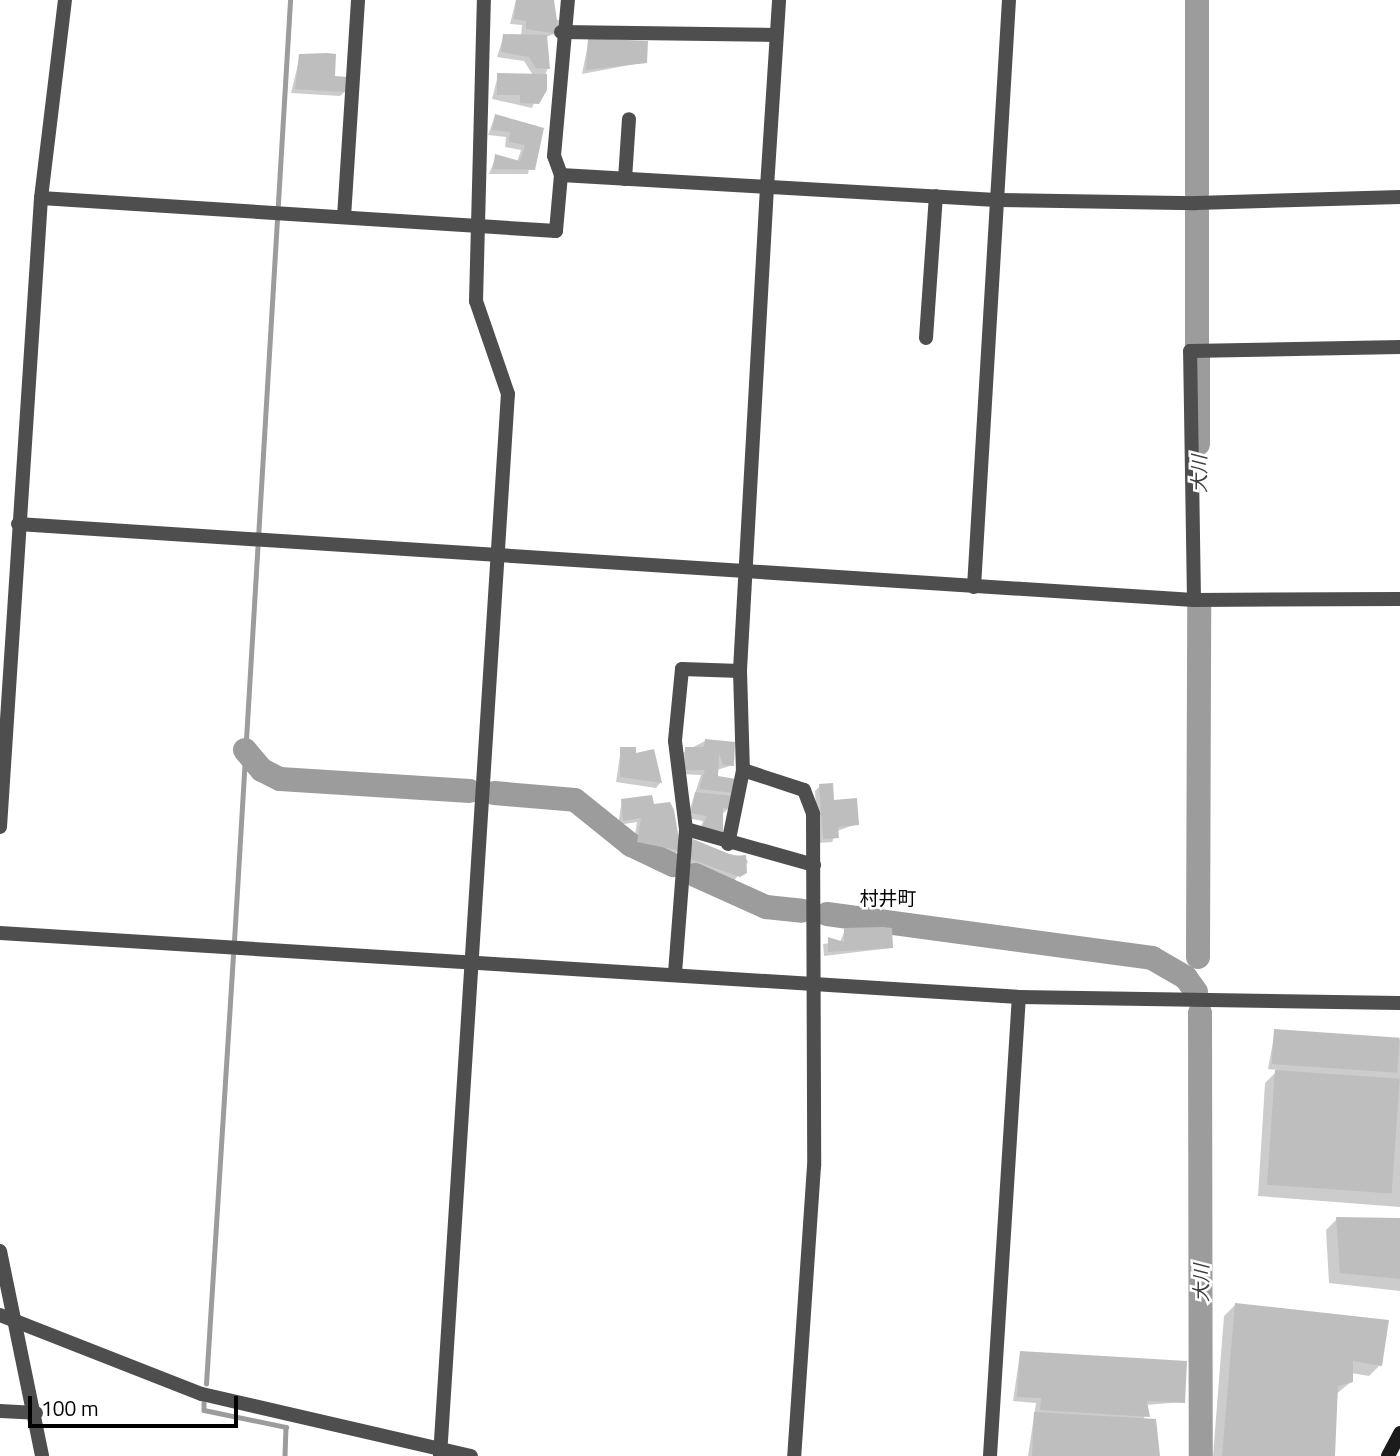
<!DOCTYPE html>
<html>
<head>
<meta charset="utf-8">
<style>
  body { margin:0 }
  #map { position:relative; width:1400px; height:1456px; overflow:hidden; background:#fff; font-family:"Titillium Web","Noto Sans JP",sans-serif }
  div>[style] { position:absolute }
  .shadow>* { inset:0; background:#0003 }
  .stream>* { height:4.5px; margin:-2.25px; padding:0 2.25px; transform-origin:2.25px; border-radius:2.25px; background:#9c9c9c }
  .river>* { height:24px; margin:-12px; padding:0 12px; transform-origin:12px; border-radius:12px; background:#9c9c9c }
  .building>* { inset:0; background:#bebebe; transform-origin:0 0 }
  .minor>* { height:14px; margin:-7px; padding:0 7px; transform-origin:7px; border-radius:7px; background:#4e4e4e }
  .tertiary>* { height:14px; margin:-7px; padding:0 7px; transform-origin:7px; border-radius:7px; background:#4e4e4e }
  .secondary>* { height:14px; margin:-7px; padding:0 7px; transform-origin:7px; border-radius:7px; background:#1b1b1b }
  span { translate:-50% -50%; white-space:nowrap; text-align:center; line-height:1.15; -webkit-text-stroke:5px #fff; paint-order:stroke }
  .water-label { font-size:19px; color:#3d3d3d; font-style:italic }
  .neighbourhood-label { font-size:19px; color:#000 }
  .scale { position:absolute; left:28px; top:1396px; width:210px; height:32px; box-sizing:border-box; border:4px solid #000; border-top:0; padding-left:9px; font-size:21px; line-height:24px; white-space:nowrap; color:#000; -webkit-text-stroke:5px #fff; paint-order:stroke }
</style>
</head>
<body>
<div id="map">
  <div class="shadow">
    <div style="clip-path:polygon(516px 0,552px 0,550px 19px,559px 20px,558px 33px,545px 37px,548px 68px,532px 108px,492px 99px,498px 75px,533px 75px,524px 61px,497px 57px,504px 35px,521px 36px,522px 25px,510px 24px)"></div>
    <div style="clip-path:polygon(589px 39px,645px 62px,582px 74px)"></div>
    <div style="clip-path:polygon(300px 56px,346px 91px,340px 96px,291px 93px)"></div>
    <div style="clip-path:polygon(495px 116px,537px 126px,528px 174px,489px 174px,496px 156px,517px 162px,521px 150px,505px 147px,506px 137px,488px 135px)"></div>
    <div style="clip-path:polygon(705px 741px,733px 744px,733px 765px,717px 770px,716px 777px,732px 792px,729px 808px,698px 834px,703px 821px,687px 818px,701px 775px,680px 774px,680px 754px)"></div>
    <div style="clip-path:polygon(621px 749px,635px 755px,653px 751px,660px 783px,656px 788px,616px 782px)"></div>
    <div style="clip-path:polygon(820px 786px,857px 824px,837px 831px,832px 842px,818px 843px,815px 791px)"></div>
    <div style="clip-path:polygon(622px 800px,652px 806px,679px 850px,674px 855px,633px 847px,637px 822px,618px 825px)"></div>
    <div style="clip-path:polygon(689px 846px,745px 857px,748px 862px,734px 881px,684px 863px)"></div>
    <div style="clip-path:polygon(845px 930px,891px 948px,824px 956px,823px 944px,840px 942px)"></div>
    <div style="clip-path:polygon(1275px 1031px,1400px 1040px,1400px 1207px,1258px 1196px,1265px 1083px,1278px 1070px,1268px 1069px)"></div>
    <div style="clip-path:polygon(1337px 1219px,1400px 1220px,1400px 1291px,1329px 1283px,1326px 1230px)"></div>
    <div style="clip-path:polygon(1235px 1305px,1380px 1365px,1369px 1376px,1351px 1373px,1351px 1382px,1336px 1394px,1333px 1456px,1213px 1456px,1224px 1316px)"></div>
    <div style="clip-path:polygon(1020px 1353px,1183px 1402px,1146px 1405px,1144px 1420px,1158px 1456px,1028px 1456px,1036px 1403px,1013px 1401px)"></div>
  </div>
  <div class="stream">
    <div style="left:234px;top:941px;width:943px;rotate:-86.59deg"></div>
    <div style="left:206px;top:1384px;width:429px;rotate:-86.4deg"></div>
    <div style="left:204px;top:1403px;width:7px;rotate:90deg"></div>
    <div style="left:204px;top:1410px;width:84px;rotate:11.7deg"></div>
    <div style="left:286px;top:1427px;width:29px;rotate:92deg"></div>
  </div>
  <div class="river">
    <div style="left:1197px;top:0;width:193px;rotate:90deg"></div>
    <div style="left:1197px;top:212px;width:135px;rotate:90deg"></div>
    <div style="left:1198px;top:444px;width:89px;rotate:-90deg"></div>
    <div style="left:245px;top:750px;width:26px;rotate:50deg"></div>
    <div style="left:262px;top:770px;width:20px;rotate:27deg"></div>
    <div style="left:280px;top:779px;width:190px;rotate:3.6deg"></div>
    <div style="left:494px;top:793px;width:81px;rotate:4.9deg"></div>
    <div style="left:575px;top:800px;width:72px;rotate:38.8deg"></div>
    <div style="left:631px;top:845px;width:47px;rotate:25.5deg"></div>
    <div style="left:695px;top:875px;width:78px;rotate:24.3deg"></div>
    <div style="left:766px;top:907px;width:36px;rotate:6deg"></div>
    <div style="left:827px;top:914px;width:328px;rotate:7.7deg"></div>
    <div style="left:1152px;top:958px;width:39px;rotate:30deg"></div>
    <div style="left:1186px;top:978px;width:17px;rotate:54deg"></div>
    <div style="left:1198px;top:957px;width:352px;rotate:-89.8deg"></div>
    <div style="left:1200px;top:1013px;width:443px;rotate:89.9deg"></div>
  </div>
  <div class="building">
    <div style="clip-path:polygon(516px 0,554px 0,559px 34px,526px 29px,526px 21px,514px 19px)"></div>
    <div style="clip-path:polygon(503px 34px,547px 35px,550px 69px,536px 68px,529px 57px,501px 52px)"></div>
    <div style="clip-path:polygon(588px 38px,648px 41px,647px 63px,586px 70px)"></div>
    <div style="clip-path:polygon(327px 53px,336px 54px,335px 76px,348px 77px,347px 92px,295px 89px,299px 54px)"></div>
    <div style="clip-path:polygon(497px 73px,547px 74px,547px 90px,539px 104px,520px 103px,520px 95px,497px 95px)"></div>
    <div style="clip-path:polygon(495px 114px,544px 128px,535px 170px,493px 169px,495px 154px,520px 161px,525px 145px,509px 142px,510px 132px,492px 130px)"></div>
    <div style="clip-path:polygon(705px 739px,735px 742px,734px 766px,723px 765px,719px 753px,718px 776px,736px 779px,734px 793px,699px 789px,705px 770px,684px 770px,685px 747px,704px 747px)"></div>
    <div style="clip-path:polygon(620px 747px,636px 747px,636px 753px,654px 749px,662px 783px,620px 777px)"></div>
    <div style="clip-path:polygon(833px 783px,834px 800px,857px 798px,859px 825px,838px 827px,839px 838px,823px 839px,819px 784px)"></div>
    <div style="clip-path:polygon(695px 792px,733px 796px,730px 809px,723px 808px,723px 836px,701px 829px,707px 816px,691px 813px)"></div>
    <div style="clip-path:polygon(652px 795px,654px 804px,670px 802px,674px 810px,681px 851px,637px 842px,641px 818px,623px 821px,621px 799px)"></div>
    <div style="clip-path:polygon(693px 839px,734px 856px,746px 855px,747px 873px,740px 877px,688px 858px)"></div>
    <div style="clip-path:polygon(883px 927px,892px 928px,893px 948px,828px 952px,828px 937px,844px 942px,844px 928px)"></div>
    <div style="left:1274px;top:1029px;width:126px;height:35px;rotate:4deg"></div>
    <div style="left:1275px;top:1070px;width:125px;height:115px;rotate:4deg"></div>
    <div style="clip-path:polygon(1336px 1217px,1400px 1218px,1400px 1279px,1340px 1273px)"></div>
    <div style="clip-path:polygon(1235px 1303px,1389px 1320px,1382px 1366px,1353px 1361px,1353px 1382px,1338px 1386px,1335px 1456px,1222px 1456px)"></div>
    <div style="clip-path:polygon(1020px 1351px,1187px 1361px,1185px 1403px,1147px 1401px,1150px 1417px,1040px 1410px,1041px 1398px,1017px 1397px)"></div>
    <div style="clip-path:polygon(1034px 1412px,1156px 1419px,1160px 1456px,1032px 1456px)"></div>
  </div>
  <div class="minor">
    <div style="left:561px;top:32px;width:215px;rotate:0.8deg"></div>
    <div style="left:561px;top:175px;width:436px;rotate:3.3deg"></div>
    <div style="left:996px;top:200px;width:200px;rotate:0.9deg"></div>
    <div style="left:1196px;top:203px;width:204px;rotate:-1.7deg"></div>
    <div style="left:625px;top:179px;width:60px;rotate:-86.2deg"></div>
    <div style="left:767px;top:187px;width:187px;rotate:-86.3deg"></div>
    <div style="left:41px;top:198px;width:516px;rotate:3.67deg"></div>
    <div style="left:556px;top:231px;width:56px;rotate:-84.9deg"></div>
    <div style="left:561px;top:175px;width:20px;rotate:-110deg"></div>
    <div style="left:554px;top:156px;width:157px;rotate:-84.9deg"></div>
    <div style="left:344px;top:217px;width:217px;rotate:-86.3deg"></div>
    <div style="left:926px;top:338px;width:142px;rotate:-86deg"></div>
    <div style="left:18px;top:524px;width:1178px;rotate:3.7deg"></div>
    <div style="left:1194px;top:600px;width:206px;rotate:-0.3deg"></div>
    <div style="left:974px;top:587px;width:588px;rotate:-86.59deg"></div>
    <div style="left:1194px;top:600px;width:249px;rotate:-90.9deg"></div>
    <div style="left:1190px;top:351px;width:210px;rotate:-1.1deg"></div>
    <div style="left:740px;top:671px;width:58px;rotate:-178deg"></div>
    <div style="left:682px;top:669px;width:72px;rotate:95.6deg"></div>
    <div style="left:675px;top:741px;width:89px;rotate:82.9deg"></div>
    <div style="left:686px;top:829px;width:133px;rotate:15.7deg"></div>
    <div style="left:728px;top:844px;width:76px;rotate:-78.5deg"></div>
    <div style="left:0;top:933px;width:1021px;rotate:3.59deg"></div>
    <div style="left:1019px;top:997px;width:381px;rotate:0.9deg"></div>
    <div style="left:675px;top:973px;width:144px;rotate:-85.6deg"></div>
    <div style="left:0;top:1411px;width:36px;rotate:3deg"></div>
    <div style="left:440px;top:1456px;width:1064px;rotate:-86.34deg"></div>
    <div style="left:508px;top:394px;width:98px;rotate:-109deg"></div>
    <div style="left:476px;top:301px;width:301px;rotate:-88.5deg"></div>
    <div style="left:990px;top:1456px;width:460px;rotate:-86.4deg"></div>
  </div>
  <div class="tertiary">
    <div style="left:767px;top:187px;width:485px;rotate:93.2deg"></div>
    <div style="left:740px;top:671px;width:99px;rotate:88.3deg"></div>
    <div style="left:743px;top:770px;width:64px;rotate:18.2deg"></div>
    <div style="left:804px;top:790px;width:26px;rotate:69deg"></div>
    <div style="left:813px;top:814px;width:352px;rotate:89.8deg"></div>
    <div style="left:814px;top:1166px;width:291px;rotate:93.9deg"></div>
    <div style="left:0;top:827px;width:630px;rotate:-86.27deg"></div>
    <div style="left:41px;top:198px;width:199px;rotate:-83.1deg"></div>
    <div style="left:0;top:1251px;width:209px;rotate:78.4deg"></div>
    <div style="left:0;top:1315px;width:217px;rotate:21.4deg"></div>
    <div style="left:202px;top:1394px;width:276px;rotate:13deg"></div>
  </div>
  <div class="secondary">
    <div style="left:1388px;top:1456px;width:26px;rotate:-62deg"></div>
  </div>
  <div class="water-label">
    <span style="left:1199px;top:474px;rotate:-90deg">大川</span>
    <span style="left:1201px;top:1283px;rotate:-90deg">大川</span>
  </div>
  <div class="neighbourhood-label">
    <span style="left:888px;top:898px">村井町</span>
  </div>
  <div class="scale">100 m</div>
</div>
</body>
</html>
